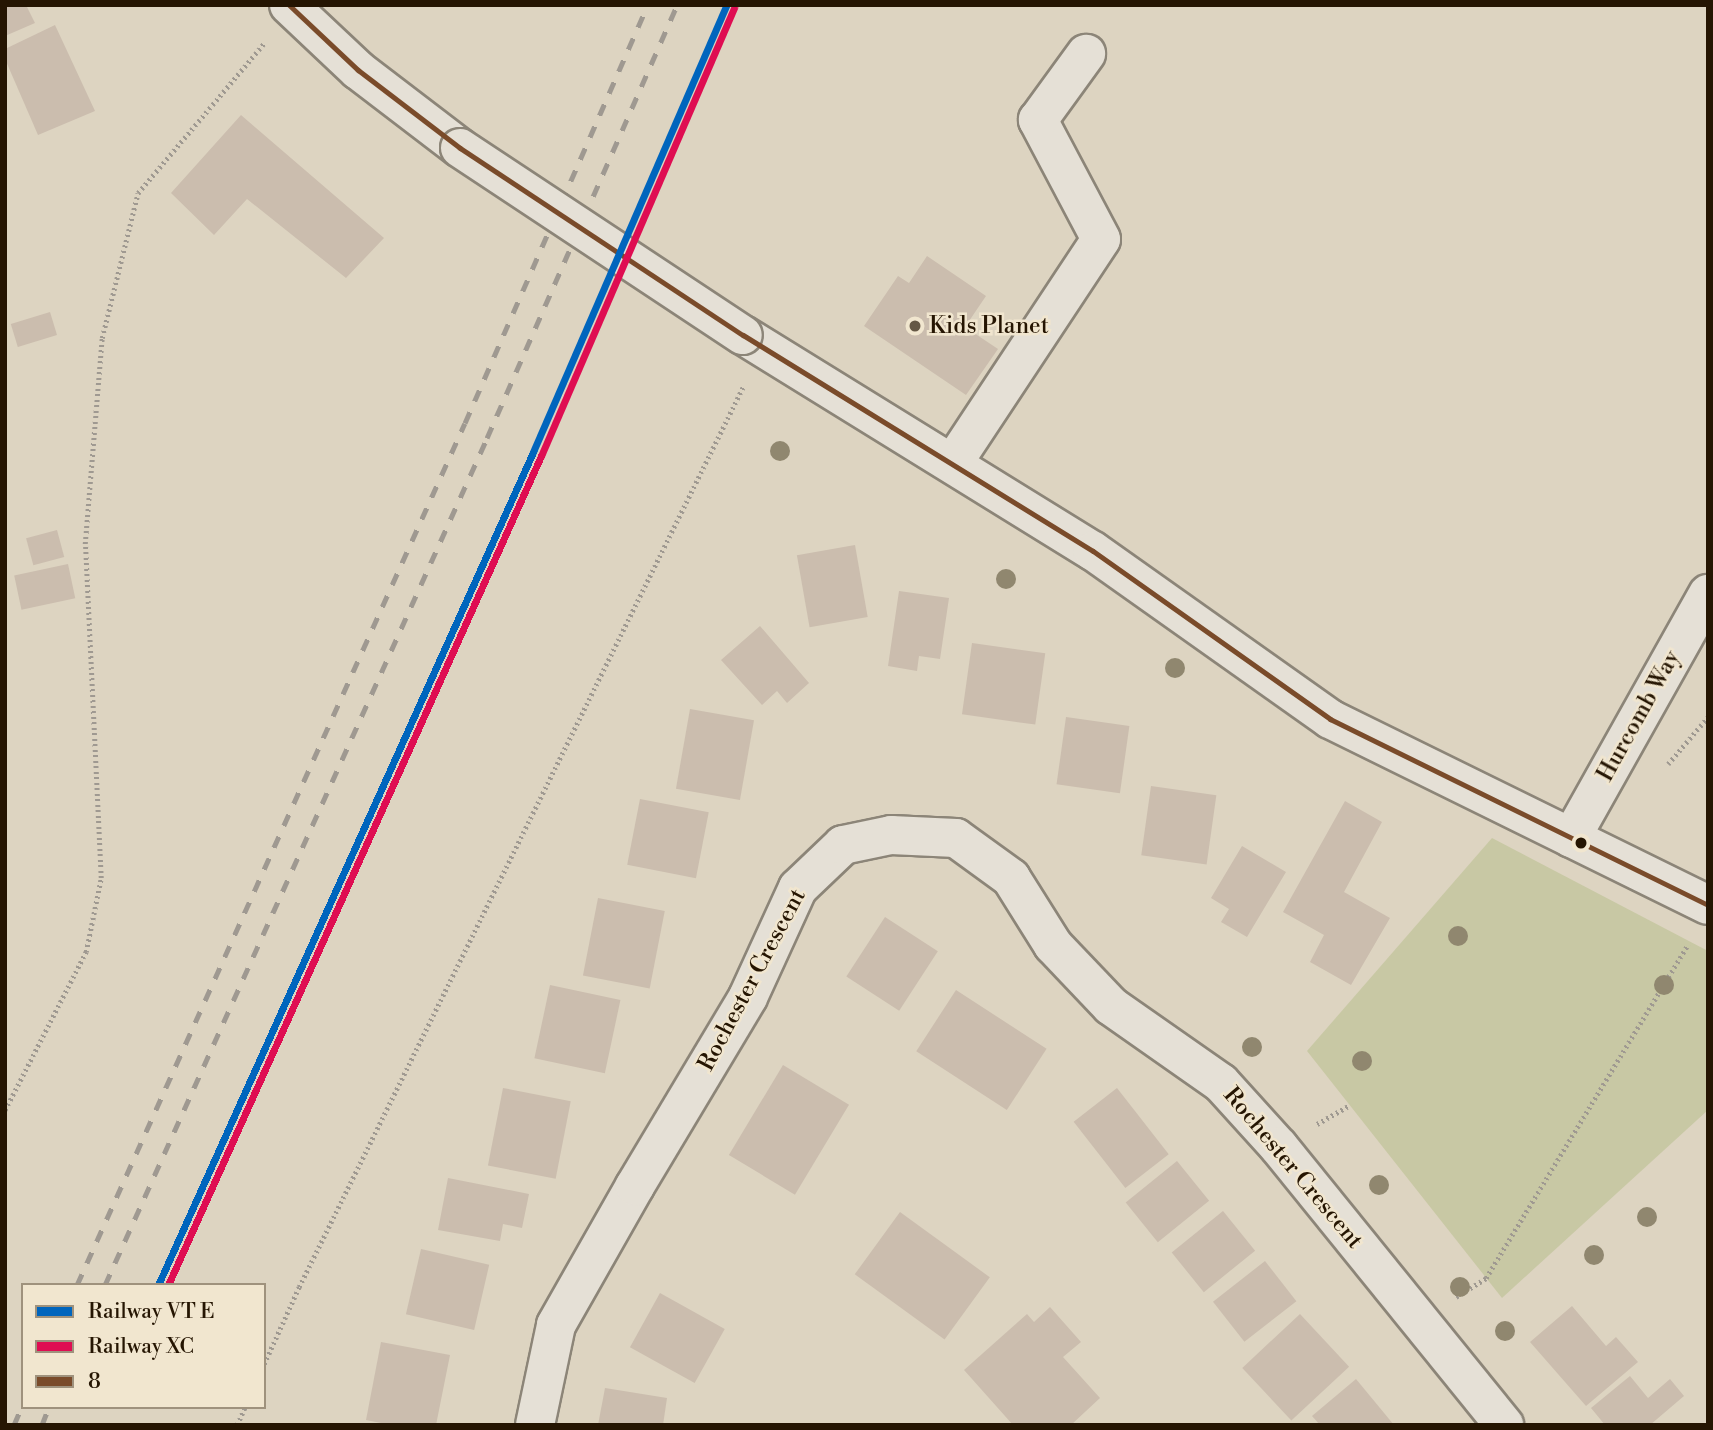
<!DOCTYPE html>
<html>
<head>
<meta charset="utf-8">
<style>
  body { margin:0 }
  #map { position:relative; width:1713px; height:1430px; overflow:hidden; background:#ddd4c1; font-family:"Libre Bodoni",serif }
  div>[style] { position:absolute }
  .green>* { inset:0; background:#c8c8a4 }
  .building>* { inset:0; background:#cbbdae; transform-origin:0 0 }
  .path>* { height:4.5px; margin-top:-2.25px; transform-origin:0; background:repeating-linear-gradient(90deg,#9f9991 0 2px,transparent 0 5.5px) }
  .roads { filter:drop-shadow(2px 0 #8c8578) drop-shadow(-2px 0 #8c8578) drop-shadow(0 2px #8c8578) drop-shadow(0 -2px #8c8578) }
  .minor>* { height:38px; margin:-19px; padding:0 19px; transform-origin:19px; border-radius:19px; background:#e5e0d6 }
  .rail>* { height:5px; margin-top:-2.5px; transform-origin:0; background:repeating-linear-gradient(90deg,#9f9991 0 12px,transparent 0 24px) }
  .bridges { filter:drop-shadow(2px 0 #8c8578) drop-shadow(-2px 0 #8c8578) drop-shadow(0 2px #8c8578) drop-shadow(0 -2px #8c8578) }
  .minor-bridge>* { height:38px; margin:-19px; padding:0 19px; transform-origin:19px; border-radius:19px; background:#e5e0d6 }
  .bus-1>* { height:5px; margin:-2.5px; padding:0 2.5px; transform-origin:2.5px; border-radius:2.5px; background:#7a4b2a }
  .rail-1>* { height:7px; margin:-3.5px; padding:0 3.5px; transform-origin:3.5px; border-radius:3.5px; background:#0065bd }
  .rail-2>* { height:7px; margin:-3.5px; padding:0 3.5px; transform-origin:3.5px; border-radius:3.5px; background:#df0d52 }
  .trees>* { width:20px; height:20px; margin:-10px; border-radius:50%; background:#90876f }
  .dots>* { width:19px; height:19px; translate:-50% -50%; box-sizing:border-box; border:4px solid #f1e6cf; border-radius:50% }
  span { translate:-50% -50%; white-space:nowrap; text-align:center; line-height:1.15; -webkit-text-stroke:5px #f1e6cf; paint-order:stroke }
  .poi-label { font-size:23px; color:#251502 }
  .left { translate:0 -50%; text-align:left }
  .street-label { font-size:23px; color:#251502 }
  .frame { position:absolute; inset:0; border:7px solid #251502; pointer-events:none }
  .legend { position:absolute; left:21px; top:1283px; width:245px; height:126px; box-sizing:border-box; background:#f1e6cf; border:2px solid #9f927d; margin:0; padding:9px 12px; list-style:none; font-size:21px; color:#251502 }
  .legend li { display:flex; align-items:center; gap:14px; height:35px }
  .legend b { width:35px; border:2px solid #9f927d }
</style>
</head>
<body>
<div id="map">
  <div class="green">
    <div style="clip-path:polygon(1492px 838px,1708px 951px,1708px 1110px,1502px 1298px,1307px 1051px)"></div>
  </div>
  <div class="building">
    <div style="clip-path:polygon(5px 5px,26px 5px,35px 23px,5px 36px)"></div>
    <div style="clip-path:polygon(55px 25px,95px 111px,38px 135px,5px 59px,5px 49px)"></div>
    <div style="clip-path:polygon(241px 115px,384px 238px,346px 278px,247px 199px,214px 235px,171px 193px)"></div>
    <div style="clip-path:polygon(927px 256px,986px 296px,965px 327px,998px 349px,966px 395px,864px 326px,898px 276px,909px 283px)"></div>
    <div style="left:50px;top:312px;width:24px;height:41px;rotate:73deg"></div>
    <div style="left:57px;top:530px;width:28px;height:32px;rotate:75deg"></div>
    <div style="left:855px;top:545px;width:73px;height:59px;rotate:80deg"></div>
    <div style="left:68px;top:564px;width:35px;height:55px;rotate:78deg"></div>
    <div style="clip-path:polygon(899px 591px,949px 598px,940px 659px,919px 656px,917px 671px,888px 666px)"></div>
    <div style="clip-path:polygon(760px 626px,809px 683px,787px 703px,777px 691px,762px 705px,721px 660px)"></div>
    <div style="left:972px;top:643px;width:74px;height:72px;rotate:8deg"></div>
    <div style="left:690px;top:709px;width:65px;height:81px;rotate:10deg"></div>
    <div style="left:1066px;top:717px;width:64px;height:68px;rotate:8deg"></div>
    <div style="left:1151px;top:786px;width:66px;height:70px;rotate:8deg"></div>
    <div style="left:640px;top:799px;width:70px;height:67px;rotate:11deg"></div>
    <div style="clip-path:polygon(1345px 801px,1382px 822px,1344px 892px,1390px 918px,1351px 985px,1310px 962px,1324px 935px,1283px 912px)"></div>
    <div style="clip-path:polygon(1242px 846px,1286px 872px,1247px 937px,1221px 922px,1229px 909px,1211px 898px)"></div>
    <div style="left:598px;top:898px;width:68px;height:79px;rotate:11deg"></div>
    <div style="left:885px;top:917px;width:63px;height:71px;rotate:33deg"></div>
    <div style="left:550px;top:985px;width:72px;height:75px;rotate:12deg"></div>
    <div style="left:956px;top:990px;width:108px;height:73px;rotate:33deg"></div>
    <div style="left:783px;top:1065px;width:77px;height:105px;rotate:31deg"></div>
    <div style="left:503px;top:1088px;width:69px;height:79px;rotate:11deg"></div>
    <div style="left:1117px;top:1088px;width:84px;height:55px;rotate:52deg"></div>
    <div style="left:1177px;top:1161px;width:51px;height:66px;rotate:51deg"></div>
    <div style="clip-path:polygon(448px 1178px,529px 1194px,522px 1228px,503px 1224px,500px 1241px,438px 1230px)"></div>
    <div style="left:1223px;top:1211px;width:51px;height:66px;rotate:51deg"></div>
    <div style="left:900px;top:1212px;width:111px;height:77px;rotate:36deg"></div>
    <div style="left:421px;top:1249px;width:70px;height:67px;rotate:13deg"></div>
    <div style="left:1265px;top:1261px;width:51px;height:66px;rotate:52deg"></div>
    <div style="left:660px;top:1293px;width:74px;height:62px;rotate:29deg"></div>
    <div style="clip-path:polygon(1572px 1306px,1606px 1346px,1616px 1337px,1638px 1362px,1586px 1406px,1530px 1342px)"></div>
    <div style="clip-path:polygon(1050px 1307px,1081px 1342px,1063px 1357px,1100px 1398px,1071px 1425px,1013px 1425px,964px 1370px,1027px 1314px,1034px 1322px)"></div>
    <div style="left:1300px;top:1314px;width:72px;height:79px;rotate:47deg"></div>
    <div style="clip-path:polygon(381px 1342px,450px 1355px,436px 1425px,391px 1425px,366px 1420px)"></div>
    <div style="clip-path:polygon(1630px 1376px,1648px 1398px,1670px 1379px,1684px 1396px,1650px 1425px,1605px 1425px,1591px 1408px)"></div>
    <div style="clip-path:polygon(1356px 1379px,1394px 1425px,1320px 1425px,1312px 1416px)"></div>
    <div style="clip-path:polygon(605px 1388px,667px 1398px,663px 1425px,598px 1425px)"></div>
  </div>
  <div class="path">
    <div style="left:1668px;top:764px;width:62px;rotate:-49.6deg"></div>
    <div style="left:5px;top:1110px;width:178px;rotate:-62.9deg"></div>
    <div style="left:86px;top:952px;width:76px;rotate:-78.5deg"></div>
    <div style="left:101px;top:878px;width:334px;rotate:-92.7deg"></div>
    <div style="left:85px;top:544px;width:207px;rotate:-85.3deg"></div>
    <div style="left:102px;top:338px;width:149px;rotate:-76.1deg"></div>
    <div style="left:138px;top:193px;width:197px;rotate:-49.9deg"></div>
    <div style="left:1317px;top:1124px;width:38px;rotate:-30deg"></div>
    <div style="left:1456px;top:1297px;width:36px;rotate:-32deg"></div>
    <div style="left:1486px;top:1278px;width:390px;rotate:-58.8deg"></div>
    <div style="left:264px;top:1364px;width:85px;rotate:-65.6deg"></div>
    <div style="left:299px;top:1287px;width:1004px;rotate:-63.74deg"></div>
    <div style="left:237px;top:1425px;width:20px;rotate:-66deg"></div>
  </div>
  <div class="roads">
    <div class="minor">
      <div style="left:289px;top:5px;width:95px;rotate:43.3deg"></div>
      <div style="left:358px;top:70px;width:128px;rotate:37.4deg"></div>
      <div style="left:743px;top:335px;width:411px;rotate:31.7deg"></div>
      <div style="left:1093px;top:551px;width:291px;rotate:35.3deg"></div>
      <div style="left:1330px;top:719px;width:421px;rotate:26.2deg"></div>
      <div style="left:953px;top:463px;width:268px;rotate:-56.5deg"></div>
      <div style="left:1101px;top:239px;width:135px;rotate:-117.9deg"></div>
      <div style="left:1038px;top:120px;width:82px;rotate:-54deg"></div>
      <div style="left:1571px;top:838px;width:280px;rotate:-60.7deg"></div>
      <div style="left:535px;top:1425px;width:102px;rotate:-78.1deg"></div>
      <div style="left:556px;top:1325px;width:160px;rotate:-60.4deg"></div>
      <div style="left:635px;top:1186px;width:220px;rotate:-59.1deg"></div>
      <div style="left:748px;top:997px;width:120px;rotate:-65.4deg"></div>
      <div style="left:798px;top:888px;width:62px;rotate:-43.7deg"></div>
      <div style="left:843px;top:845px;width:49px;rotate:-11.8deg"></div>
      <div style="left:891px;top:835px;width:65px;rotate:2.6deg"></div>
      <div style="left:956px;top:838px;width:68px;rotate:36deg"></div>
      <div style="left:1011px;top:878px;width:79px;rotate:57.9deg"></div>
      <div style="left:1053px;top:945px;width:84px;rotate:46.4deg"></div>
      <div style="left:1111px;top:1006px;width:134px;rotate:35deg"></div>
      <div style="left:1221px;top:1083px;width:86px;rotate:47.8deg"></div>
      <div style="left:1279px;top:1147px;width:358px;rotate:51deg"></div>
    </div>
  </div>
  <div class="rail">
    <div style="left:77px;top:1285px;width:945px;rotate:-65.77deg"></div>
    <div style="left:465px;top:423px;width:456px;rotate:-66.4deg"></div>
    <div style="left:105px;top:1285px;width:929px;rotate:-65.72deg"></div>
    <div style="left:487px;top:438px;width:473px;rotate:-66.3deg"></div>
    <div style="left:14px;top:1425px;width:23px;rotate:-67deg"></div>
    <div style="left:42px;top:1425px;width:19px;rotate:-69deg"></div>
  </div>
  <div class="bridges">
    <div class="minor-bridge">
      <div style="left:460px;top:148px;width:339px;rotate:33.5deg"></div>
    </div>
  </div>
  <div class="bus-1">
    <div style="left:289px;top:5px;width:95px;rotate:43.3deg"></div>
    <div style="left:358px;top:70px;width:128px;rotate:37.4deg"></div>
    <div style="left:460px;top:148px;width:339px;rotate:33.5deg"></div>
    <div style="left:743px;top:335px;width:411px;rotate:31.7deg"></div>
    <div style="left:1093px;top:551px;width:291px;rotate:35.3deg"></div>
    <div style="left:1330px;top:719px;width:421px;rotate:26.2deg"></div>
  </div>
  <div class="rail-1">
    <div style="left:158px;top:1285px;width:914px;rotate:-65.76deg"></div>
    <div style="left:533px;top:452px;width:487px;rotate:-66.6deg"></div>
  </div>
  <div class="rail-2">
    <div style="left:168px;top:1285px;width:909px;rotate:-65.78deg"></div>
    <div style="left:541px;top:456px;width:488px;rotate:-66.7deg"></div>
  </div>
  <div class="trees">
    <div style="left:780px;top:451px"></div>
    <div style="left:1006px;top:579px"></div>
    <div style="left:1175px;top:668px"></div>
    <div style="left:1458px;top:936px"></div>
    <div style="left:1664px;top:985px"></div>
    <div style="left:1252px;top:1047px"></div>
    <div style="left:1362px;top:1061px"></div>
    <div style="left:1379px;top:1185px"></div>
    <div style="left:1647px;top:1217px"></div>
    <div style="left:1594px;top:1255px"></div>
    <div style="left:1460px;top:1287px"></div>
    <div style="left:1505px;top:1331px"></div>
  </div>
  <div class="dots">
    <div style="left:915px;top:326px;background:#655845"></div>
    <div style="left:1581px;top:843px;background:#251502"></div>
  </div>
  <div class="poi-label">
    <span class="left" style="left:929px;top:326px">Kids Planet</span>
  </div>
  <div class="street-label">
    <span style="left:1639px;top:716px;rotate:-61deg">Hurcomb Way</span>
    <span style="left:752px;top:980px;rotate:-62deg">Rochester Crescent</span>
    <span style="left:1293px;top:1168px;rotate:50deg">Rochester Crescent</span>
  </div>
  <div class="frame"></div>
  <ul class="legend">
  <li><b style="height:9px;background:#0065bd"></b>Railway VT E</li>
  <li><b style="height:9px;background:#df0d52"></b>Railway XC</li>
  <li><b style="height:9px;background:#7a4b2a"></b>8</li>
  </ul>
</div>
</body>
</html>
